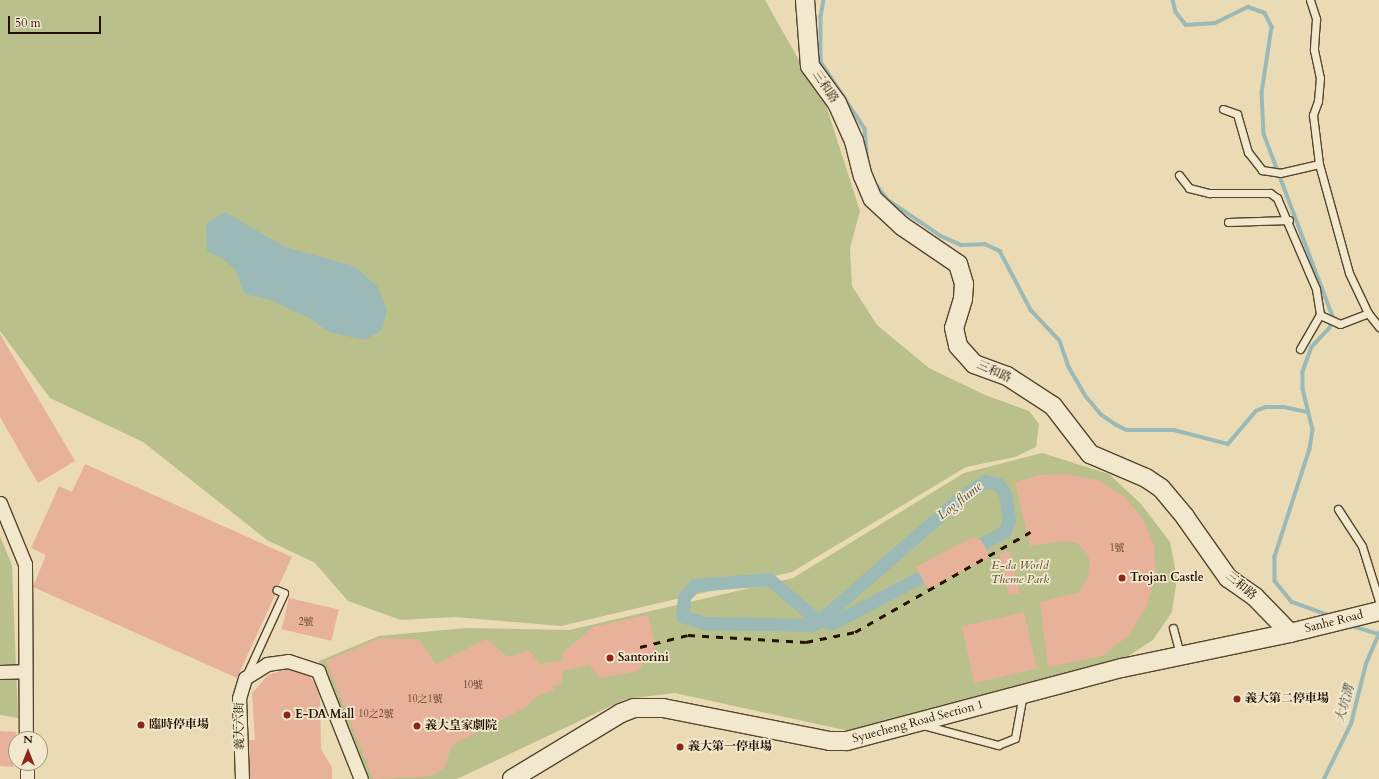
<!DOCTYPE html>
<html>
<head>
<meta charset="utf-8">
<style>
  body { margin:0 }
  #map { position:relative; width:1379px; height:779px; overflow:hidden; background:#ebdbb4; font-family:Cardo,"Noto Serif TC",serif }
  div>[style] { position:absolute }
  .green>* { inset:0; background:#b9c08b }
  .water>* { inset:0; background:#9bb9b6 }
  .stream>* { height:3.5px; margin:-1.75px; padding:0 1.75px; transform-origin:1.75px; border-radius:1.75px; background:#9bb9b6 }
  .canal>* { height:13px; margin:-6.5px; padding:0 6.5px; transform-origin:6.5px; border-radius:6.5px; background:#9bb9b6 }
  .building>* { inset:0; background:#e8b19a; transform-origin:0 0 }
  .roads { filter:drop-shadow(1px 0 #56442e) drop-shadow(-1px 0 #56442e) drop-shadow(0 1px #56442e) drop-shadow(0 -1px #56442e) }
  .lane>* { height:7px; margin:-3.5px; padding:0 3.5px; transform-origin:3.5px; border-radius:3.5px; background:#f2e8ce }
  .street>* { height:13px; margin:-6.5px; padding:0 6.5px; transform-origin:6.5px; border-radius:6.5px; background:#f2e8ce }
  .secondary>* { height:18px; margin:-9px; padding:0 9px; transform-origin:9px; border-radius:9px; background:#f2e8ce }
  .rail>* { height:3px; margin-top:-1.5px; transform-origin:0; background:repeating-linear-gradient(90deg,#241101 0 7px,transparent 0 14px) }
  .dots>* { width:11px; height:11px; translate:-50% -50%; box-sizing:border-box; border:2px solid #f2e8ce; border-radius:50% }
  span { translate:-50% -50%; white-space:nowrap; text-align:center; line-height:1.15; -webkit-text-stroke:3.5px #f2e8ce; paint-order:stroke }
  .number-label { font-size:10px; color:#553927 }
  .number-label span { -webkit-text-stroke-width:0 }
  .street-label { font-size:12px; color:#241101 }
  .park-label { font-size:12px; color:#584e31; font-style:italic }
  .poi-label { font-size:12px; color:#241101; font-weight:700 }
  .left { translate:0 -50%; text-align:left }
  .water-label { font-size:13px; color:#4e4c40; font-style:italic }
  .north { position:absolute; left:8px; top:731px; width:40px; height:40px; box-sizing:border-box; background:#f2e8ce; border:1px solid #a0927c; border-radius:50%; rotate:0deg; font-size:11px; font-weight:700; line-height:16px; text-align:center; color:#241101 }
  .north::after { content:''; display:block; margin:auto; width:14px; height:18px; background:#8f2418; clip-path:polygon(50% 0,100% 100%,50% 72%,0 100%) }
  .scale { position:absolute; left:8px; top:16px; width:93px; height:18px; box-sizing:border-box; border:2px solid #241101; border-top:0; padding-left:5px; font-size:12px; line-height:14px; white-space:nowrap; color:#241101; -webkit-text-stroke:3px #f2e8ce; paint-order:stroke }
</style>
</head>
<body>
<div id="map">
  <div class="green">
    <div style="clip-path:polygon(0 0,765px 0,805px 71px,823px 96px,860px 211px,850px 248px,852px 286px,877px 325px,929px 368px,985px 395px,1029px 411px,1039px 424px,1036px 447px,1015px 457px,966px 467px,792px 572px,561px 626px,455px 617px,401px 620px,348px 601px,315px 563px,267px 540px,143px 442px,50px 398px,0 331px)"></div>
    <div style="clip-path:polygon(1042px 453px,1109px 474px,1141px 504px,1170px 542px,1177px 578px,1172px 612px,1153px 640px,1125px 658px,849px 731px,675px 693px,626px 699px,457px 779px,369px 779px,319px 661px,379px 636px,466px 628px,569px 630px,793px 578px,964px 473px)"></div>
    <div style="clip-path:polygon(0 536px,12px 565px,18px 718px,0 715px)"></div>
  </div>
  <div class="water">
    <div style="clip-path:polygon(225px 212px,285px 247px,354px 266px,377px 286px,387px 309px,382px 330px,365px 340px,329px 332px,311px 319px,271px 300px,245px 294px,235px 269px,221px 258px,207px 251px,206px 224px)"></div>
  </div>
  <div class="stream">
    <div style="left:824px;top:0;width:17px;rotate:100deg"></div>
    <div style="left:821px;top:17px;width:45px;rotate:90deg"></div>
    <div style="left:821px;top:62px;width:80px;rotate:56.7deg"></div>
    <div style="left:865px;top:129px;width:34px;rotate:85deg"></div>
    <div style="left:1173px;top:0;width:12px;rotate:76deg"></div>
    <div style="left:1176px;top:12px;width:16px;rotate:52deg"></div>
    <div style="left:1186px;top:25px;width:29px;rotate:-4deg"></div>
    <div style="left:1215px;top:23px;width:37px;rotate:-26deg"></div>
    <div style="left:1248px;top:7px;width:18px;rotate:19deg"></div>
    <div style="left:1265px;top:13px;width:16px;rotate:63deg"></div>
    <div style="left:1272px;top:27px;width:67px;rotate:98.6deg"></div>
    <div style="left:1262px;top:93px;width:41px;rotate:87.2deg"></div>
    <div style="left:1264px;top:134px;width:196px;rotate:69.3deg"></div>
    <div style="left:1333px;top:317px;width:11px;rotate:105deg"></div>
    <div style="left:1330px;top:328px;width:26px;rotate:133deg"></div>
    <div style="left:1312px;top:347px;width:27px;rotate:110deg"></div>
    <div style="left:1303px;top:372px;width:17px;rotate:90deg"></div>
    <div style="left:1303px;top:389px;width:42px;rotate:76.3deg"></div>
    <div style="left:1313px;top:430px;width:19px;rotate:99deg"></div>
    <div style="left:1310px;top:449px;width:114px;rotate:108deg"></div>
    <div style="left:1275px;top:557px;width:24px;rotate:90deg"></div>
    <div style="left:1275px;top:581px;width:27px;rotate:51deg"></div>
    <div style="left:1292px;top:602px;width:41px;rotate:19.7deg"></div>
    <div style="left:876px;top:184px;width:20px;rotate:53deg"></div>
    <div style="left:888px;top:200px;width:64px;rotate:34.2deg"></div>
    <div style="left:941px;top:236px;width:22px;rotate:24deg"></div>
    <div style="left:961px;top:245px;width:24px;rotate:-2deg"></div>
    <div style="left:985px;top:244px;width:17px;rotate:25deg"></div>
    <div style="left:1000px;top:251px;width:67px;rotate:62.3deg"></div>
    <div style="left:1031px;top:310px;width:42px;rotate:46.9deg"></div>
    <div style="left:1060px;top:341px;width:28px;rotate:71deg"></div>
    <div style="left:1069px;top:367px;width:32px;rotate:60deg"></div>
    <div style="left:1085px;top:395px;width:26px;rotate:50deg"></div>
    <div style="left:1102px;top:415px;width:16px;rotate:35deg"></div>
    <div style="left:1115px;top:424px;width:13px;rotate:27deg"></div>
    <div style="left:1127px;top:430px;width:47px"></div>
    <div style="left:1174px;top:430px;width:56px;rotate:14.5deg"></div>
    <div style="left:1228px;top:444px;width:43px;rotate:-49.7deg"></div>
    <div style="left:1256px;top:411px;width:11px;rotate:-22deg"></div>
    <div style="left:1266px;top:407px;width:18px"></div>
    <div style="left:1284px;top:407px;width:24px;rotate:12deg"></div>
    <div style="left:1349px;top:625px;width:30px;rotate:17deg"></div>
    <div style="left:1324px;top:779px;width:61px;rotate:-63.9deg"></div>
    <div style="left:1351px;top:724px;width:62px;rotate:-76deg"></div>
    <div style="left:1366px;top:664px;width:34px;rotate:-67deg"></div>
  </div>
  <div class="canal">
    <div style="left:816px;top:619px;width:62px;rotate:-139.6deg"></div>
    <div style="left:769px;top:579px;width:74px;rotate:175.4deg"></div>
    <div style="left:695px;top:585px;width:16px;rotate:133deg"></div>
    <div style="left:684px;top:597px;width:19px;rotate:96deg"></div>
    <div style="left:682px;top:616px;width:22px;rotate:18deg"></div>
    <div style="left:703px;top:623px;width:109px;rotate:1.1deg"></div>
    <div style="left:812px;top:625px;width:8px;rotate:-30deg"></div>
    <div style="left:819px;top:621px;width:189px;rotate:-41.1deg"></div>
    <div style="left:961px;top:497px;width:29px;rotate:-34deg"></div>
    <div style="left:985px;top:481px;width:13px;rotate:13deg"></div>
    <div style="left:998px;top:484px;width:12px;rotate:55deg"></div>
    <div style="left:1005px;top:494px;width:25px;rotate:81deg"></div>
    <div style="left:1009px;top:519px;width:13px;rotate:108deg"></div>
    <div style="left:1005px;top:531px;width:43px;rotate:151.1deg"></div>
    <div style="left:816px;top:619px;width:17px;rotate:13deg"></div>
    <div style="left:833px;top:623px;width:116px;rotate:-27.7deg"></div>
  </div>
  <div class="building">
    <div style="clip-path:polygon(0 334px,75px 461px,38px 483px,0 417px)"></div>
    <div style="clip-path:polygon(85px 464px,292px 557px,279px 585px,273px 588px,275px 595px,237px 678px,33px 587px,46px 555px,31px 548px,59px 486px,72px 492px)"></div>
    <div style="clip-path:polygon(1066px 474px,1098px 480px,1125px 497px,1143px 519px,1154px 546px,1156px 575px,1146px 608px,1128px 636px,1102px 656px,1048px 667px,1040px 602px,1079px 592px,1087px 580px,1090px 563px,1088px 555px,1077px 543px,1065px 541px,1030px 546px,1015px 482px,1040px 475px)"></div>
    <div style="clip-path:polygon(973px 537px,981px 540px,990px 557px,928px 589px,916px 567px)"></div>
    <div style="left:1010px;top:551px;width:43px;height:11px;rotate:77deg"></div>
    <div style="left:289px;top:598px;width:51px;height:32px;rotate:13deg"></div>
    <div style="left:1024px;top:612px;width:58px;height:64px;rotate:77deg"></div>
    <div style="clip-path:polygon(648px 615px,659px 661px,643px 663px,638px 671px,600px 678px,589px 665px,563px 671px,561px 684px,552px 686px,554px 691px,539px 695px,524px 708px,452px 745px,445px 767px,436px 774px,424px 777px,373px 779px,326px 661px,380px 638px,418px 639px,436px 664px,486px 639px,508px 657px,529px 650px,540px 664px,563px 660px,562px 653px,593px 627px)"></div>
    <div style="clip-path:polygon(287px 669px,309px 676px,314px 682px,320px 698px,321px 749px,332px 767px,332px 779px,250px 779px,249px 740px,255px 740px,252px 693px,268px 675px)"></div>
    <div style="left:0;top:731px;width:16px;height:35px;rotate:4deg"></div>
  </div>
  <div class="roads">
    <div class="lane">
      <div style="left:1310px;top:0;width:20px;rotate:72deg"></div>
      <div style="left:1316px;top:19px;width:31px;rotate:94deg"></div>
      <div style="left:1314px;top:50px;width:29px;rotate:78deg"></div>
      <div style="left:1320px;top:78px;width:23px;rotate:95deg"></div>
      <div style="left:1318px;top:101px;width:15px;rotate:110deg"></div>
      <div style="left:1313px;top:115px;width:49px;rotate:83deg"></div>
      <div style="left:1319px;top:164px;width:113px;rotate:74.6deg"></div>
      <div style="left:1349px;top:273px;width:44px;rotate:64.6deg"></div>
      <div style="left:1368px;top:313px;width:18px;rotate:52deg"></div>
      <div style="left:1223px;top:109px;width:15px;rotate:20deg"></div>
      <div style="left:1237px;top:114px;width:40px;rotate:74deg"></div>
      <div style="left:1248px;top:152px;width:23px;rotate:52deg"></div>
      <div style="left:1262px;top:170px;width:18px;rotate:9deg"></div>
      <div style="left:1280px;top:173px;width:40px;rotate:-13deg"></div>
      <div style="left:1179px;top:175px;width:16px;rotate:52deg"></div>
      <div style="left:1189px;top:188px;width:21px;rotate:14deg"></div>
      <div style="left:1209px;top:193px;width:61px"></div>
      <div style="left:1270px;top:193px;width:9px;rotate:36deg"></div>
      <div style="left:1277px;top:198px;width:99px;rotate:66.8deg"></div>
      <div style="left:1316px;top:289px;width:26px;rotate:81deg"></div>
      <div style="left:1320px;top:315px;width:22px;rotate:24deg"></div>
      <div style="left:1340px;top:324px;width:30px;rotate:-21deg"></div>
      <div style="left:1228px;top:222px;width:61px;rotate:-1.9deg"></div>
      <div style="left:1300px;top:349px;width:39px;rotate:-60deg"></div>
      <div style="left:1338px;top:509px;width:44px;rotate:57deg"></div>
      <div style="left:1362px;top:546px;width:58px;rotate:72.8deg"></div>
      <div style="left:1173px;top:628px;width:28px;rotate:75deg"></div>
      <div style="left:246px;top:676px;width:91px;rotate:-65.4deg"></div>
      <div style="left:284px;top:593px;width:8px;rotate:-157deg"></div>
      <div style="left:923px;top:725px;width:78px;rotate:14.9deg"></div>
      <div style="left:998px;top:745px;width:18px;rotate:-22deg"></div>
      <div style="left:1015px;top:738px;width:45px;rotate:-79.7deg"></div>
    </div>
    <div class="street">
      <div style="left:0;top:503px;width:66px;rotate:67.7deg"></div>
      <div style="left:25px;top:564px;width:175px;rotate:89.7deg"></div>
      <div style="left:0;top:672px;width:24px;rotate:-2deg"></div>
      <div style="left:27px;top:763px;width:16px;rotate:90deg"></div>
      <div style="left:242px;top:779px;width:81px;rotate:-92.1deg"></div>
      <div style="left:239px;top:698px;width:21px;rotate:-73deg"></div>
      <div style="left:245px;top:678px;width:26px;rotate:-32deg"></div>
      <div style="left:267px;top:664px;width:21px;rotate:-8deg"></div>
      <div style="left:288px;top:661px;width:32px;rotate:18deg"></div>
      <div style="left:318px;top:671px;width:116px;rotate:68.3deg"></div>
    </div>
    <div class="secondary">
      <div style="left:805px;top:0;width:66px;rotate:85.7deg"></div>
      <div style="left:810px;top:66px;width:46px;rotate:53.9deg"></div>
      <div style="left:837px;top:103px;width:42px;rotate:65.9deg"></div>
      <div style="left:854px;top:141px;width:36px;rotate:76deg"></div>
      <div style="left:863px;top:176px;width:25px;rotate:67deg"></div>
      <div style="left:873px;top:199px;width:40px;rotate:43deg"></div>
      <div style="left:902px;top:226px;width:68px;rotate:34.2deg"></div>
      <div style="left:958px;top:264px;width:21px;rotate:73deg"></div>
      <div style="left:964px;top:284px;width:15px;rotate:94deg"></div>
      <div style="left:963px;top:299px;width:30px;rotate:107deg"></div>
      <div style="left:954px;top:328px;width:18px;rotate:77deg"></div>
      <div style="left:958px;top:346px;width:24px;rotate:48deg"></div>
      <div style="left:974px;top:364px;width:35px;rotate:20deg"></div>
      <div style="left:1007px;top:376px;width:55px;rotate:33.1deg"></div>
      <div style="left:1053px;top:406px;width:61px;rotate:52.4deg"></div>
      <div style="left:1090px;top:454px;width:61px;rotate:23.2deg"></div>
      <div style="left:1146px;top:478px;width:18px;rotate:34deg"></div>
      <div style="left:1161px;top:488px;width:38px;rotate:50deg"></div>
      <div style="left:1185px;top:517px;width:75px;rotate:54.8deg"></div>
      <div style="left:1228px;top:578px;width:33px;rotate:35deg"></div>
      <div style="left:1255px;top:597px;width:50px;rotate:45.8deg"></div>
      <div style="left:512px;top:779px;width:127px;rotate:-31.2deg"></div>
      <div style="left:621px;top:713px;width:14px;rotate:-21deg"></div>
      <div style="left:634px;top:708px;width:29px"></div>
      <div style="left:663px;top:708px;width:170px;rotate:11.2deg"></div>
      <div style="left:830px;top:741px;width:17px"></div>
      <div style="left:847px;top:741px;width:285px;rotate:-14.9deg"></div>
      <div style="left:1122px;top:668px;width:172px;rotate:-11.8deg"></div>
      <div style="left:1290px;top:633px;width:92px;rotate:-13.9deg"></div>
    </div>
  </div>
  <div class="rail">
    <div style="left:640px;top:647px;width:49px;rotate:-14deg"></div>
    <div style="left:688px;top:635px;width:118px;rotate:3.4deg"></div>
    <div style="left:806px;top:642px;width:50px;rotate:-11.5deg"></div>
    <div style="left:855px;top:632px;width:202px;rotate:-29.7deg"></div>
  </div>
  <div class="dots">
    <div style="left:1122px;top:578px;background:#8f2418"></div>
    <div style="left:610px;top:658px;background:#8f2418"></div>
    <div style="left:1237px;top:699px;background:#8f2418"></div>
    <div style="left:287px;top:715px;background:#8f2418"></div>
    <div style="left:141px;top:725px;background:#8f2418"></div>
    <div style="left:417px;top:726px;background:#8f2418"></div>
    <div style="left:680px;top:747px;background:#8f2418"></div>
  </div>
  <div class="number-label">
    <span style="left:1117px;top:549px">1號</span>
    <span style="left:306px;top:623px">2號</span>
    <span style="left:473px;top:686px">10號</span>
    <span style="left:425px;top:700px">10之1號</span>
    <span style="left:376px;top:715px">10之2號</span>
  </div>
  <div class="street-label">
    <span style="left:825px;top:87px;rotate:56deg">三和路</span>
    <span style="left:994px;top:372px;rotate:24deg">三和路</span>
    <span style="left:1241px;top:586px;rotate:40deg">三和路</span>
    <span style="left:1334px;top:622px;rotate:-14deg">Sanhe Road</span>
    <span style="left:918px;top:722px;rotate:-15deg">Syuecheng Road Section 1</span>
    <span style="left:240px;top:726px;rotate:-91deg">義大六街</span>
  </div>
  <div class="park-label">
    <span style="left:1020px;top:573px">E-da World<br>Theme Park</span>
  </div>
  <div class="poi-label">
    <span class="left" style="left:1130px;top:578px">Trojan Castle</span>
    <span class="left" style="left:618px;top:658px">Santorini</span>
    <span class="left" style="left:1245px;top:699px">義大第二停車場</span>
    <span class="left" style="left:295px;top:715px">E-DA Mall</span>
    <span class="left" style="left:149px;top:725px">臨時停車場</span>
    <span class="left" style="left:425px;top:726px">義大皇家劇院</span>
    <span class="left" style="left:688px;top:747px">義大第一停車場</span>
  </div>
  <div class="water-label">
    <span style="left:960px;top:501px;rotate:-38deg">Log flume</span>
    <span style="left:1345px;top:704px;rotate:-74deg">大坑溝</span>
  </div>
  <div class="north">N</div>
  <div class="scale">50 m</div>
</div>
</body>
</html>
